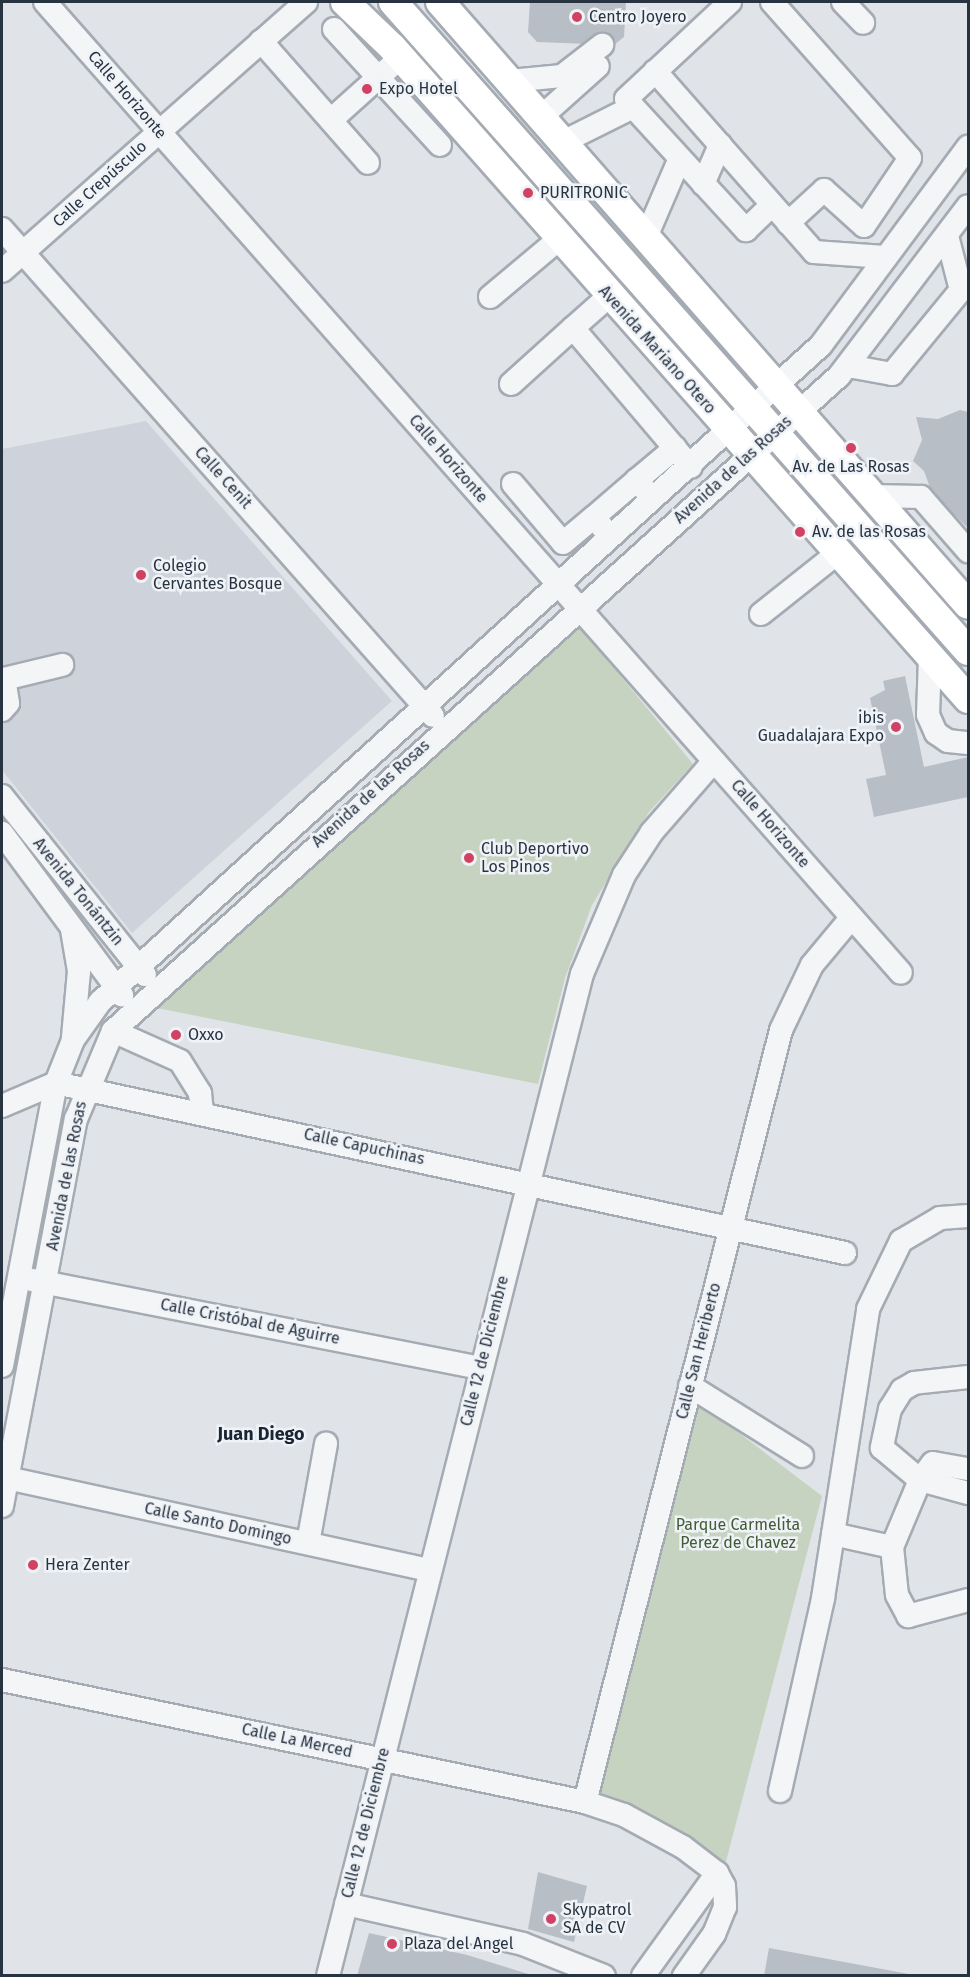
<!DOCTYPE html>
<html>
<head>
<meta charset="utf-8">
<style>
  body { margin:0 }
  #map { position:relative; width:970px; height:1977px; overflow:hidden; background:#e0e4e9; font-family:"Fira Sans",sans-serif }
  div>[style] { position:absolute }
  .built>* { inset:0; background:#ced3db }
  .green>* { inset:0; background:#c7d3c1 }
  .building>* { inset:0; background:#b7bec6 }
  .roads { filter:drop-shadow(2px 0 #a5abb3) drop-shadow(-2px 0 #a5abb3) drop-shadow(0 2px #a5abb3) drop-shadow(0 -2px #a5abb3) }
  .minor>* { height:22px; margin:-11px; padding:0 11px; transform-origin:11px; border-radius:11px; background:#f3f5f7 }
  .major>* { height:28px; margin:-14px; padding:0 14px; transform-origin:14px; border-radius:14px; background:#fff }
  .dots>* { width:16px; height:16px; translate:-50% -50%; box-sizing:border-box; border:3px solid #eff3f7; border-radius:50% }
  span { translate:-50% -50%; white-space:nowrap; text-align:center; line-height:1.15; -webkit-text-stroke:5px #eff3f7; paint-order:stroke }
  .poi-label { font-size:16px; color:#283341 }
  .left { translate:0 -50%; text-align:left }
  .right { translate:-100% -50%; text-align:right }
  .street-label { font-size:16px; color:#283341 }
  .park-label { font-size:16px; color:#405d35 }
  .neighbourhood-label { font-size:18px; color:#1a2432; font-weight:700 }
  .frame { position:absolute; inset:0; border:3px solid #283341; pointer-events:none }
</style>
</head>
<body>
<div id="map">
  <div class="built">
    <div style="clip-path:polygon(146px 421px,392px 701px,132px 933px,2px 770px,2px 449px)"></div>
  </div>
  <div class="green">
    <div style="clip-path:polygon(577px 623px,693px 764px,649px 812px,592px 905px,565px 978px,538px 1084px,152px 1007px)"></div>
    <div style="clip-path:polygon(697px 1401px,822px 1496px,724px 1869px,599px 1797px)"></div>
  </div>
  <div class="building">
    <div style="clip-path:polygon(530px 2px,626px 2px,624px 37px,614px 45px,537px 42px,528px 32px)"></div>
    <div style="clip-path:polygon(960px 410px,968px 412px,968px 528px,932px 493px,924px 471px,913px 461px,922px 440px,916px 417px,938px 419px)"></div>
    <div style="clip-path:polygon(905px 676px,924px 767px,968px 757px,968px 797px,874px 817px,866px 779px,886px 775px,870px 698px,885px 690px,883px 681px)"></div>
    <div style="clip-path:polygon(538px 1872px,587px 1886px,574px 1942px,528px 1929px)"></div>
    <div style="clip-path:polygon(369px 1933px,467px 1955px,535px 1976px,357px 1976px)"></div>
    <div style="clip-path:polygon(769px 1948px,909px 1974px,908px 1976px,764px 1976px)"></div>
  </div>
  <div class="roads">
    <div class="minor">
      <div style="left:45px;top:2px;width:1294px;rotate:48.6deg"></div>
      <div style="left:730px;top:2px;width:142px;rotate:137deg"></div>
      <div style="left:626px;top:99px;width:178px;rotate:47.5deg"></div>
      <div style="left:746px;top:230px;width:36px;rotate:-44deg"></div>
      <div style="left:772px;top:2px;width:208px;rotate:48.5deg"></div>
      <div style="left:910px;top:158px;width:82px;rotate:124.1deg"></div>
      <div style="left:864px;top:226px;width:54px;rotate:-138deg"></div>
      <div style="left:824px;top:190px;width:49px;rotate:137.5deg"></div>
      <div style="left:843px;top:2px;width:29px;rotate:46deg"></div>
      <div style="left:334px;top:29px;width:157px;rotate:47.6deg"></div>
      <div style="left:261px;top:41px;width:162px;rotate:48.7deg"></div>
      <div style="left:655px;top:71px;width:241px;rotate:48.7deg"></div>
      <div style="left:814px;top:252px;width:71px;rotate:4deg"></div>
      <div style="left:510px;top:81px;width:52px;rotate:-5.5deg"></div>
      <div style="left:562px;top:76px;width:51px;rotate:-37.8deg"></div>
      <div style="left:541px;top:117px;width:76px;rotate:-41.8deg"></div>
      <div style="left:331px;top:120px;width:81px;rotate:-42deg"></div>
      <div style="left:563px;top:142px;width:78px;rotate:-26.6deg"></div>
      <div style="left:703px;top:184px;width:43px;rotate:-66.4deg"></div>
      <div style="left:2px;top:229px;width:650px;rotate:48.49deg"></div>
      <div style="left:646px;top:237px;width:86px;rotate:-66.7deg"></div>
      <div style="left:2px;top:271px;width:406px;rotate:-41.5deg"></div>
      <div style="left:609px;top:296px;width:48px;rotate:138.4deg"></div>
      <div style="left:573px;top:328px;width:182px;rotate:49.7deg"></div>
      <div style="left:490px;top:297px;width:89px;rotate:-40deg"></div>
      <div style="left:848px;top:366px;width:45px;rotate:10.3deg"></div>
      <div style="left:892px;top:374px;width:109px;rotate:-50.6deg"></div>
      <div style="left:961px;top:290px;width:56px;rotate:-104.5deg"></div>
      <div style="left:511px;top:384px;width:84px;rotate:-42.1deg"></div>
      <div style="left:513px;top:484px;width:77px;rotate:49.7deg"></div>
      <div style="left:563px;top:543px;width:40px;rotate:-40deg"></div>
      <div style="left:647px;top:492px;width:16px;rotate:-130deg"></div>
      <div style="left:637px;top:480px;width:50px;rotate:-40.1deg"></div>
      <div style="left:873px;top:496px;width:48px;rotate:1.2deg"></div>
      <div style="left:921px;top:497px;width:72px;rotate:49deg"></div>
      <div style="left:603px;top:528px;width:14px;rotate:-129deg"></div>
      <div style="left:594px;top:517px;width:57px;rotate:-40.7deg"></div>
      <div style="left:761px;top:614px;width:100px;rotate:-38.5deg"></div>
      <div style="left:930px;top:656px;width:59px;rotate:91.9deg"></div>
      <div style="left:928px;top:715px;width:20px;rotate:66deg"></div>
      <div style="left:936px;top:733px;width:14px;rotate:34deg"></div>
      <div style="left:948px;top:741px;width:20px;rotate:6deg"></div>
      <div style="left:2px;top:710px;width:9px;rotate:-49deg"></div>
      <div style="left:8px;top:703px;width:24px;rotate:-99deg"></div>
      <div style="left:4px;top:679px;width:60px;rotate:-13.6deg"></div>
      <div style="left:2px;top:796px;width:229px;rotate:51.4deg"></div>
      <div style="left:2px;top:833px;width:202px;rotate:53.5deg"></div>
      <div style="left:72px;top:930px;width:42px;rotate:80.3deg"></div>
      <div style="left:79px;top:971px;width:66px;rotate:95.2deg"></div>
      <div style="left:113px;top:1031px;width:73px;rotate:24.1deg"></div>
      <div style="left:180px;top:1061px;width:38px;rotate:58deg"></div>
      <div style="left:200px;top:1093px;width:19px;rotate:84deg"></div>
      <div style="left:2px;top:1106px;width:59px;rotate:-23.1deg"></div>
      <div style="left:56px;top:1083px;width:807px;rotate:12.16deg"></div>
      <div style="left:32px;top:1280px;width:457px;rotate:11.1deg"></div>
      <div style="left:2px;top:1366px;width:288px;rotate:-79.2deg"></div>
      <div style="left:56px;top:1083px;width:46px;rotate:-68.4deg"></div>
      <div style="left:73px;top:1040px;width:47px;rotate:-54.6deg"></div>
      <div style="left:100px;top:1002px;width:975px;rotate:-42.34deg"></div>
      <div style="left:821px;top:345px;width:247px;rotate:-53.4deg"></div>
      <div style="left:968px;top:1377px;width:54px;rotate:173.7deg"></div>
      <div style="left:914px;top:1383px;width:14px;rotate:150deg"></div>
      <div style="left:902px;top:1390px;width:22px;rotate:122deg"></div>
      <div style="left:890px;top:1409px;width:40px;rotate:102deg"></div>
      <div style="left:882px;top:1448px;width:50px;rotate:40.1deg"></div>
      <div style="left:920px;top:1480px;width:21px;rotate:-53deg"></div>
      <div style="left:933px;top:1463px;width:36px;rotate:10deg"></div>
      <div style="left:690px;top:1386px;width:132px;rotate:32deg"></div>
      <div style="left:7px;top:1478px;width:433px;rotate:12.3deg"></div>
      <div style="left:2px;top:1506px;width:394px;rotate:-79.2deg"></div>
      <div style="left:76px;top:1119px;width:95px;rotate:-67.2deg"></div>
      <div style="left:113px;top:1031px;width:978px;rotate:-42.06deg"></div>
      <div style="left:839px;top:376px;width:213px;rotate:-52.8deg"></div>
      <div style="left:833px;top:1534px;width:60px;rotate:12.4deg"></div>
      <div style="left:892px;top:1547px;width:48px;rotate:84.1deg"></div>
      <div style="left:897px;top:1595px;width:24px;rotate:62deg"></div>
      <div style="left:908px;top:1616px;width:62px;rotate:-14.9deg"></div>
      <div style="left:308px;top:1543px;width:101px;rotate:-79.7deg"></div>
      <div style="left:892px;top:1547px;width:73px;rotate:-67.3deg"></div>
      <div style="left:920px;top:1480px;width:50px;rotate:15.2deg"></div>
      <div style="left:2px;top:1680px;width:596px;rotate:11.82deg"></div>
      <div style="left:585px;top:1802px;width:41px;rotate:18.4deg"></div>
      <div style="left:624px;top:1815px;width:67px;rotate:28.5deg"></div>
      <div style="left:683px;top:1847px;width:43px;rotate:37.4deg"></div>
      <div style="left:717px;top:1873px;width:15px;rotate:62deg"></div>
      <div style="left:724px;top:1886px;width:21px;rotate:87deg"></div>
      <div style="left:725px;top:1907px;width:29px;rotate:112deg"></div>
      <div style="left:714px;top:1934px;width:52px;rotate:125.5deg"></div>
      <div style="left:780px;top:1791px;width:198px;rotate:-77.4deg"></div>
      <div style="left:823px;top:1598px;width:292px;rotate:-81.1deg"></div>
      <div style="left:868px;top:1309px;width:76px;rotate:-64.1deg"></div>
      <div style="left:901px;top:1241px;width:45px;rotate:-30.5deg"></div>
      <div style="left:940px;top:1218px;width:28px;rotate:-4deg"></div>
      <div style="left:585px;top:1802px;width:796px;rotate:-75.75deg"></div>
      <div style="left:781px;top:1030px;width:72px;rotate:-64.5deg"></div>
      <div style="left:812px;top:965px;width:62px;rotate:-50.2deg"></div>
      <div style="left:346px;top:1904px;width:181px;rotate:12.7deg"></div>
      <div style="left:523px;top:1944px;width:87px;rotate:21.6deg"></div>
      <div style="left:328px;top:1976px;width:1034px;rotate:-75.78deg"></div>
      <div style="left:582px;top:974px;width:108px;rotate:-67deg"></div>
      <div style="left:624px;top:875px;width:51px;rotate:-56.9deg"></div>
      <div style="left:652px;top:832px;width:94px;rotate:-48.9deg"></div>
      <div style="left:643px;top:1976px;width:127px;rotate:-54.3deg"></div>
    </div>
    <div class="major">
      <div style="left:345px;top:2px;width:65px;rotate:43.8deg"></div>
      <div style="left:392px;top:47px;width:870px;rotate:48.54deg"></div>
      <div style="left:393px;top:2px;width:867px;rotate:48.46deg"></div>
      <div style="left:440px;top:2px;width:801px;rotate:48.79deg"></div>
    </div>
  </div>
  <div class="dots">
    <div style="left:577px;top:17px;background:#d14262"></div>
    <div style="left:367px;top:89px;background:#d14262"></div>
    <div style="left:528px;top:193px;background:#d14262"></div>
    <div style="left:851px;top:448px;background:#d14262"></div>
    <div style="left:800px;top:532px;background:#d14262"></div>
    <div style="left:141px;top:575px;background:#d14262"></div>
    <div style="left:896px;top:727px;background:#d14262"></div>
    <div style="left:469px;top:858px;background:#d14262"></div>
    <div style="left:176px;top:1035px;background:#d14262"></div>
    <div style="left:33px;top:1565px;background:#d14262"></div>
    <div style="left:551px;top:1919px;background:#d14262"></div>
    <div style="left:392px;top:1944px;background:#d14262"></div>
  </div>
  <div class="poi-label">
    <span class="left" style="left:589px;top:17px">Centro Joyero</span>
    <span class="left" style="left:379px;top:89px">Expo Hotel</span>
    <span class="left" style="left:540px;top:193px">PURITRONIC</span>
    <span style="left:851px;top:467px">Av. de Las Rosas</span>
    <span class="left" style="left:812px;top:532px">Av. de las Rosas</span>
    <span class="left" style="left:153px;top:575px">Colegio<br>Cervantes Bosque</span>
    <span class="right" style="left:884px;top:727px">ibis<br>Guadalajara Expo</span>
    <span class="left" style="left:481px;top:858px">Club Deportivo<br>Los Pinos</span>
    <span class="left" style="left:188px;top:1035px">Oxxo</span>
    <span class="left" style="left:45px;top:1565px">Hera Zenter</span>
    <span class="left" style="left:563px;top:1919px">Skypatrol<br>SA de CV</span>
    <span class="left" style="left:404px;top:1944px">Plaza del Angel</span>
  </div>
  <div class="street-label">
    <span style="left:127px;top:95px;rotate:49deg">Calle Horizonte</span>
    <span style="left:100px;top:184px;rotate:-42deg">Calle Crepúsculo</span>
    <span style="left:657px;top:350px;rotate:48deg">Avenida Mariano Otero</span>
    <span style="left:448px;top:459px;rotate:49deg">Calle Horizonte</span>
    <span style="left:733px;top:470px;rotate:-42deg">Avenida de las Rosas</span>
    <span style="left:223px;top:478px;rotate:48deg">Calle Cenit</span>
    <span style="left:371px;top:794px;rotate:-42deg">Avenida de las Rosas</span>
    <span style="left:770px;top:824px;rotate:49deg">Calle Horizonte</span>
    <span style="left:78px;top:892px;rotate:51deg">Avenida Tonántzin</span>
    <span style="left:364px;top:1147px;rotate:12deg">Calle Capuchinas</span>
    <span style="left:67px;top:1176px;rotate:-79deg">Avenida de las Rosas</span>
    <span style="left:250px;top:1322px;rotate:11deg">Calle Cristóbal de Aguirre</span>
    <span style="left:485px;top:1351px;rotate:-76deg">Calle 12 de Diciembre</span>
    <span style="left:699px;top:1351px;rotate:-76deg">Calle San Heriberto</span>
    <span style="left:218px;top:1524px;rotate:12deg">Calle Santo Domingo</span>
    <span style="left:297px;top:1741px;rotate:12deg">Calle La Merced</span>
    <span style="left:366px;top:1823px;rotate:-76deg">Calle 12 de Diciembre</span>
  </div>
  <div class="park-label">
    <span style="left:738px;top:1534px">Parque Carmelita<br>Perez de Chavez</span>
  </div>
  <div class="neighbourhood-label">
    <span style="left:261px;top:1434px">Juan Diego</span>
  </div>
  <div class="frame"></div>
</div>
</body>
</html>
